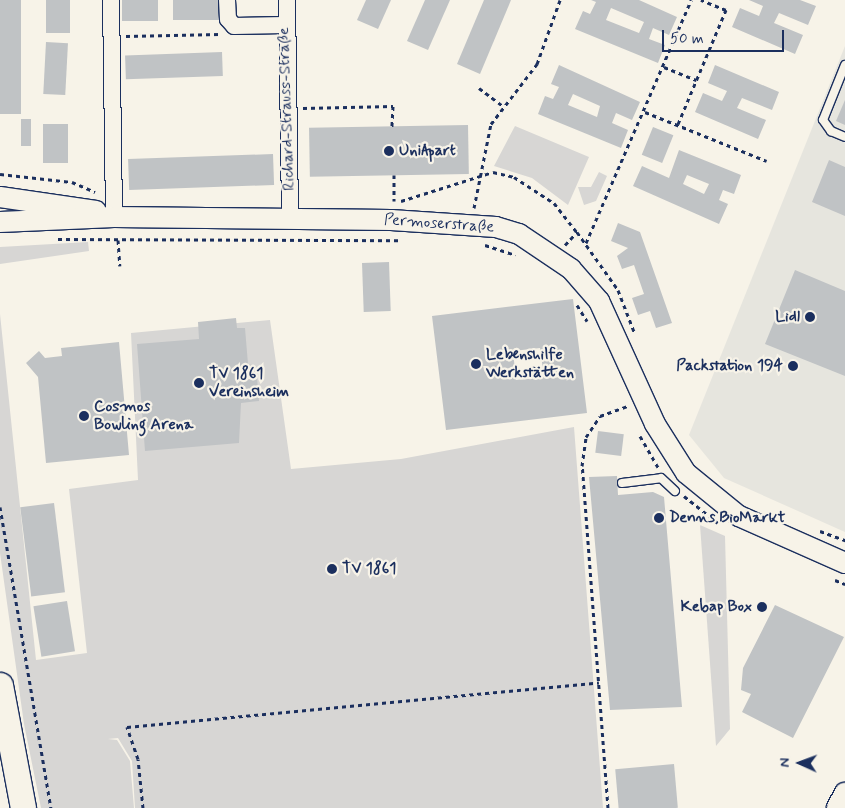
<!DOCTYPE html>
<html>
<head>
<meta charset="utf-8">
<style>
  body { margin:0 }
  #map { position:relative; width:845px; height:808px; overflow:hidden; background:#f7f3e8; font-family:Mynerve,sans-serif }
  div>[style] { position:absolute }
  .built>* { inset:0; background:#e6e5de }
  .green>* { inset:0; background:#d7d6d4 }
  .building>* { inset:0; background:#c0c3c5; transform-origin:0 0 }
  .path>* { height:3px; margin-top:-1.5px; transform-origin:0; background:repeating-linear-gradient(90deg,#1b2f5e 0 4px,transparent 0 8px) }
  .roads { filter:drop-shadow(1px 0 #1b2f5e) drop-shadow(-1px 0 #1b2f5e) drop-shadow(0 1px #1b2f5e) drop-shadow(0 -1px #1b2f5e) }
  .service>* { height:8px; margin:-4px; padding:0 4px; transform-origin:4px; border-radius:4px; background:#f7f3e8 }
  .minor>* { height:16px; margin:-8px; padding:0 8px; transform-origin:8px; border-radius:8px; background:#f7f3e8 }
  .tertiary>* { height:20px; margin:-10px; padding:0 10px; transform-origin:10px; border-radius:10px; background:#f7f3e8 }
  .secondary>* { height:22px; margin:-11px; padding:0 11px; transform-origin:11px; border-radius:11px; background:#f7f3e8 }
  .primary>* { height:25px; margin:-12.5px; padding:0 12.5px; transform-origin:12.5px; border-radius:12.5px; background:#f7f3e8 }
  .dots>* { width:14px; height:14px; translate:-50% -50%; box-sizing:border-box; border:2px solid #f7f3e8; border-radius:50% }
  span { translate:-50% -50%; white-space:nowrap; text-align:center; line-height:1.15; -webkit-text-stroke:4.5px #f7f3e8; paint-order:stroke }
  .street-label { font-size:16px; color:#1b2f5e }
  .poi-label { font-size:16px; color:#1b2f5e; font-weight:700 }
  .left { translate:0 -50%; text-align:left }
  .right { translate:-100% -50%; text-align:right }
  .north { position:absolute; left:775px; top:738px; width:50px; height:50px; -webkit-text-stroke:4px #f7f3e8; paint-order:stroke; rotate:272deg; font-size:14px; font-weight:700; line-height:20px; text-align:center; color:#1b2f5e }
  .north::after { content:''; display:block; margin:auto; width:18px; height:22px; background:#1b2f5e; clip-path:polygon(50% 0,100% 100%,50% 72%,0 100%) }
  .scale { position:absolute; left:662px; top:30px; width:122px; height:22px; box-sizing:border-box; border:2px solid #1b2f5e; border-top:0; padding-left:6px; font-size:15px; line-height:18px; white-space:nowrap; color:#1b2f5e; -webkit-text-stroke:4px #f7f3e8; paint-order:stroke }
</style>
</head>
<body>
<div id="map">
  <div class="built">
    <div style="clip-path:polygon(845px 46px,845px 532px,724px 478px,689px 435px)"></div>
  </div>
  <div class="green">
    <div style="clip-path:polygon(515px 126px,589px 157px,568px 205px,532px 178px,494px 166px)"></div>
    <div style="clip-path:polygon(599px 172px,607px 176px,596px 201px,584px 205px,578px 187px,591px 187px)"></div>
    <div style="clip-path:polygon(88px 242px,89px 251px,0 264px,0 247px)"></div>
    <div style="clip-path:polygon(0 314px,36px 660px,87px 653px,69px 489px,138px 480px,131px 333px,270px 320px,291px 469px,401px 459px,574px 427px,603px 808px,135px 808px,132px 761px,118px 738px,108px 739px,117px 740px,130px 761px,134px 808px,41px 808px,24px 724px,0 553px)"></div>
    <div style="clip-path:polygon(700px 525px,725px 536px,730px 729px,716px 746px)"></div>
  </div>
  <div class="building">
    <div style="left:0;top:0;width:21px;height:114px"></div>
    <div style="left:46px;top:0;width:24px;height:33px"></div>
    <div style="left:158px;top:0;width:21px;height:36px;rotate:90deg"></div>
    <div style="left:173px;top:0;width:48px;height:20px"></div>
    <div style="clip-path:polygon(366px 0,391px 0,378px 29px,357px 20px)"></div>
    <div style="clip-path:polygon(425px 0,450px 0,428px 50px,407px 41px)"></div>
    <div style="clip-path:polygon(484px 0,511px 0,480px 74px,457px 64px)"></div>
    <div style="clip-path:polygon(evenodd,591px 0,639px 0,677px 17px,669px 35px,653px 28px,649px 39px,665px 45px,658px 63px,575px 29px,583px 11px,590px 14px,596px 2px,591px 0,611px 8px,644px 22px,639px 33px,606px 20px,611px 8px)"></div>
    <div style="clip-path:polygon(749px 0,800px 0,816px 6px,808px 25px,779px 13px,774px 23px,803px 35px,795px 54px,732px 27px,740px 8px,759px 16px,763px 6px)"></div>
    <div style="left:46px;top:42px;width:22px;height:52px;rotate:3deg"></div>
    <div style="left:222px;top:52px;width:24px;height:97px;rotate:88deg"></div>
    <div style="clip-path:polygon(evenodd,559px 65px,640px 102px,632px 120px,616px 113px,612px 123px,628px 130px,621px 148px,538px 114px,545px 96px,553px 99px,559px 87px,551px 84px,559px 65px,573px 94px,600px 106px,597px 117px,568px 105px,573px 94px)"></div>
    <div style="clip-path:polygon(715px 65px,779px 92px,772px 110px,742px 98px,737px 108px,766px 120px,758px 139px,695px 112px,703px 93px,722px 101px,727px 91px,708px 83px)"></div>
    <div style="clip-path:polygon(845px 100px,845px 125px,836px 121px)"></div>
    <div style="left:21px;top:119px;width:10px;height:27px"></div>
    <div style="left:43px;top:124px;width:25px;height:39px"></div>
    <div style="left:468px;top:125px;width:49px;height:159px;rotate:89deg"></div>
    <div style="left:653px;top:127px;width:22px;height:30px;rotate:22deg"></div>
    <div style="clip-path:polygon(evenodd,679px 150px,741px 175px,734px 194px,723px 190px,719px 200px,728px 204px,719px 224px,633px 186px,642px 166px,669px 178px,679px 150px,687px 175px,709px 184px,704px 194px,683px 184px,687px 175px)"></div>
    <div style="left:273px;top:154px;width:31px;height:145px;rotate:88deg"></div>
    <div style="clip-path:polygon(829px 160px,845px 167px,845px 216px,812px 202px)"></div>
    <div style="clip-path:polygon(618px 223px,640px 232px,672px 323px,656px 328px,650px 311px,638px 315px,632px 298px,644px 294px,634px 265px,622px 269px,617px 256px,628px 248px,611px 241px)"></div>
    <div style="left:389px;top:262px;width:49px;height:27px;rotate:88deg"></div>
    <div style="clip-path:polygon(795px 270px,845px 291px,845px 376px,765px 344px)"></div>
    <div style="clip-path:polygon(evenodd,573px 299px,587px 413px,446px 430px,432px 316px,573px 299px,540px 348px,544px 377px,516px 380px,513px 351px,540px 348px)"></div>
    <div style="clip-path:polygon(236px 318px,237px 328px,245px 328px,248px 364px,256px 366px,259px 401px,241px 403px,239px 443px,145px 451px,137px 344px,199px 339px,198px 322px)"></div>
    <div style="clip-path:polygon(119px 342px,129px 455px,46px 463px,38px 377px,26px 363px,39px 351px,45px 358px,62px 356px,61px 348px)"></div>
    <div style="left:598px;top:431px;width:26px;height:22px;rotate:7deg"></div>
    <div style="clip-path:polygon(617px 476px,618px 495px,653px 492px,664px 497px,682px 707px,610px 710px,589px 477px)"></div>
    <div style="left:54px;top:503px;width:90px;height:34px;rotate:83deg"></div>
    <div style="left:67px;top:601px;width:51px;height:34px;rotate:81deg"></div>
    <div style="clip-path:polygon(775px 605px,844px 637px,793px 738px,742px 712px,751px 694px,741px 690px,743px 668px)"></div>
    <div style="left:674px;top:764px;width:44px;height:59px;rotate:85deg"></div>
  </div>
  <div class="path">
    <div style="left:126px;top:36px;width:94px;rotate:-1.2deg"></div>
    <div style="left:664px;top:67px;width:35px;rotate:22deg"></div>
    <div style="left:479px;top:88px;width:31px;rotate:37deg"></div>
    <div style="left:303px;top:108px;width:90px;rotate:-1.3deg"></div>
    <div style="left:393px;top:106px;width:21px;rotate:93deg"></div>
    <div style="left:645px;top:112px;width:131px;rotate:21.9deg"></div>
    <div style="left:678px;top:124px;width:124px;rotate:-67.2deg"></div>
    <div style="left:726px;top:10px;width:27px;rotate:-158deg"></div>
    <div style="left:0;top:174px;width:72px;rotate:6.3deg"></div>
    <div style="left:72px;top:182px;width:25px;rotate:23deg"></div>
    <div style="left:394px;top:175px;width:26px;rotate:90deg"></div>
    <div style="left:401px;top:201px;width:96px;rotate:-17.5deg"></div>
    <div style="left:493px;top:172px;width:22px;rotate:13deg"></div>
    <div style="left:514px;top:177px;width:48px;rotate:33deg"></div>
    <div style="left:554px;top:203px;width:37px;rotate:52deg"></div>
    <div style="left:577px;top:232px;width:71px;rotate:54.7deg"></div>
    <div style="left:618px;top:290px;width:47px;rotate:68.9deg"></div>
    <div style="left:474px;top:208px;width:86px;rotate:-78.6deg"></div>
    <div style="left:491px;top:124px;width:76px;rotate:-52.5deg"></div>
    <div style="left:537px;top:64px;width:68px;rotate:-70.2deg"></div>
    <div style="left:58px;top:239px;width:341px;rotate:0.2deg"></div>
    <div style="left:118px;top:240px;width:26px;rotate:86deg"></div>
    <div style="left:586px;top:243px;width:265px;rotate:-66.6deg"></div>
    <div style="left:485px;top:245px;width:32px;rotate:18deg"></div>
    <div style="left:565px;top:245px;width:18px;rotate:-47deg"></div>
    <div style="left:577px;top:305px;width:19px;rotate:58deg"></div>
    <div style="left:640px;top:436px;width:36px;rotate:60deg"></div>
    <div style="left:684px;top:496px;width:43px;rotate:38.5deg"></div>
    <div style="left:0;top:507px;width:305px;rotate:80.4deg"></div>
    <div style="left:820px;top:531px;width:27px;rotate:20deg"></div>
    <div style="left:835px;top:580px;width:11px;rotate:22deg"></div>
    <div style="left:143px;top:808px;width:49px;rotate:-95.8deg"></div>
    <div style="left:138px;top:759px;width:34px;rotate:-109deg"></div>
    <div style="left:127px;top:727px;width:474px;rotate:-5.4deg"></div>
    <div style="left:608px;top:808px;width:343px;rotate:-94.3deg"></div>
    <div style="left:582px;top:466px;width:29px;rotate:-82deg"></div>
    <div style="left:586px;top:437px;width:25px;rotate:-56deg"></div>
    <div style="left:600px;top:416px;width:29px;rotate:-20deg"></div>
  </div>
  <div class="roads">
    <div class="service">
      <div style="left:845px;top:65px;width:59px;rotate:111.8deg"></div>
      <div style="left:823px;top:120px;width:14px;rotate:54deg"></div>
      <div style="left:831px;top:131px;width:15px;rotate:23deg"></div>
      <div style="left:622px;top:483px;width:39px;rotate:-7deg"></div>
      <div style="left:661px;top:478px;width:19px;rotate:43deg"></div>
    </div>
    <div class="minor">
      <div style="left:111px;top:0;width:217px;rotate:89.2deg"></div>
      <div style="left:227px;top:0;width:19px;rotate:87deg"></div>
      <div style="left:228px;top:19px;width:9px;rotate:49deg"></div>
      <div style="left:234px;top:26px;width:50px;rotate:-1.1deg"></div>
      <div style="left:287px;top:0;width:219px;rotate:89.2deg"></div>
    </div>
    <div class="tertiary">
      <div style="left:0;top:197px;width:97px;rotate:8.3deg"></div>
      <div style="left:0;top:222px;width:114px;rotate:-2.5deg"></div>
      <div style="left:114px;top:217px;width:277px;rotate:0.6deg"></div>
      <div style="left:391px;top:220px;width:105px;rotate:3.8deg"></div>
      <div style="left:496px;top:227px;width:24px;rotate:17deg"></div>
      <div style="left:519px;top:234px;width:63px;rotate:33.9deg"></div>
      <div style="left:571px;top:269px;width:43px;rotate:48.8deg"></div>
      <div style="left:599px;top:301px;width:135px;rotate:65.5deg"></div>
      <div style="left:655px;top:424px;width:58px;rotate:57.7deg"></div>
      <div style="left:686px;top:473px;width:68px;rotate:39.1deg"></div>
      <div style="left:739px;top:516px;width:116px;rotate:23.9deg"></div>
    </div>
    <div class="secondary">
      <div style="left:838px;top:808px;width:16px;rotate:-63deg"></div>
    </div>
    <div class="primary">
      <div style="left:0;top:685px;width:125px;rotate:79.4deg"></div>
    </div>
  </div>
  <div class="dots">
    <div style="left:389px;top:151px;background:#1b2f5e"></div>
    <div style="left:810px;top:317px;background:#1b2f5e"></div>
    <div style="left:476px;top:364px;background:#1b2f5e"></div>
    <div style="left:793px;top:366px;background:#1b2f5e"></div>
    <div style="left:199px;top:383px;background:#1b2f5e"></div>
    <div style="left:84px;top:416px;background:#1b2f5e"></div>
    <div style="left:659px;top:518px;background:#1b2f5e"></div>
    <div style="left:332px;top:569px;background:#1b2f5e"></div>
    <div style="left:762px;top:607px;background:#1b2f5e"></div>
  </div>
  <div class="street-label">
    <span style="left:287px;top:109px;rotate:-92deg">Richard-Strauss-Straße</span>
    <span style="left:439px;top:224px;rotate:4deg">Permoserstraße</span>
  </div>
  <div class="poi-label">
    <span class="left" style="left:399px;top:151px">UniApart</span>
    <span class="right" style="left:800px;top:317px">Lidl</span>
    <span class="left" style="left:486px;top:364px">Lebenshilfe<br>Werkstätten</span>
    <span class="right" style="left:783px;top:366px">Packstation 194</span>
    <span class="left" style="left:209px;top:383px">TV 1861<br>Vereinsheim</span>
    <span class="left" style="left:94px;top:416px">Cosmos<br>Bowling Arena</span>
    <span class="left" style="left:669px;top:518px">Denns BioMarkt</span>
    <span class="left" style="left:342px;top:569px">TV 1861</span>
    <span class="right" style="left:752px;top:607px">Kebap Box</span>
  </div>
  <div class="north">N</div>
  <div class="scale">50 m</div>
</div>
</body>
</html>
